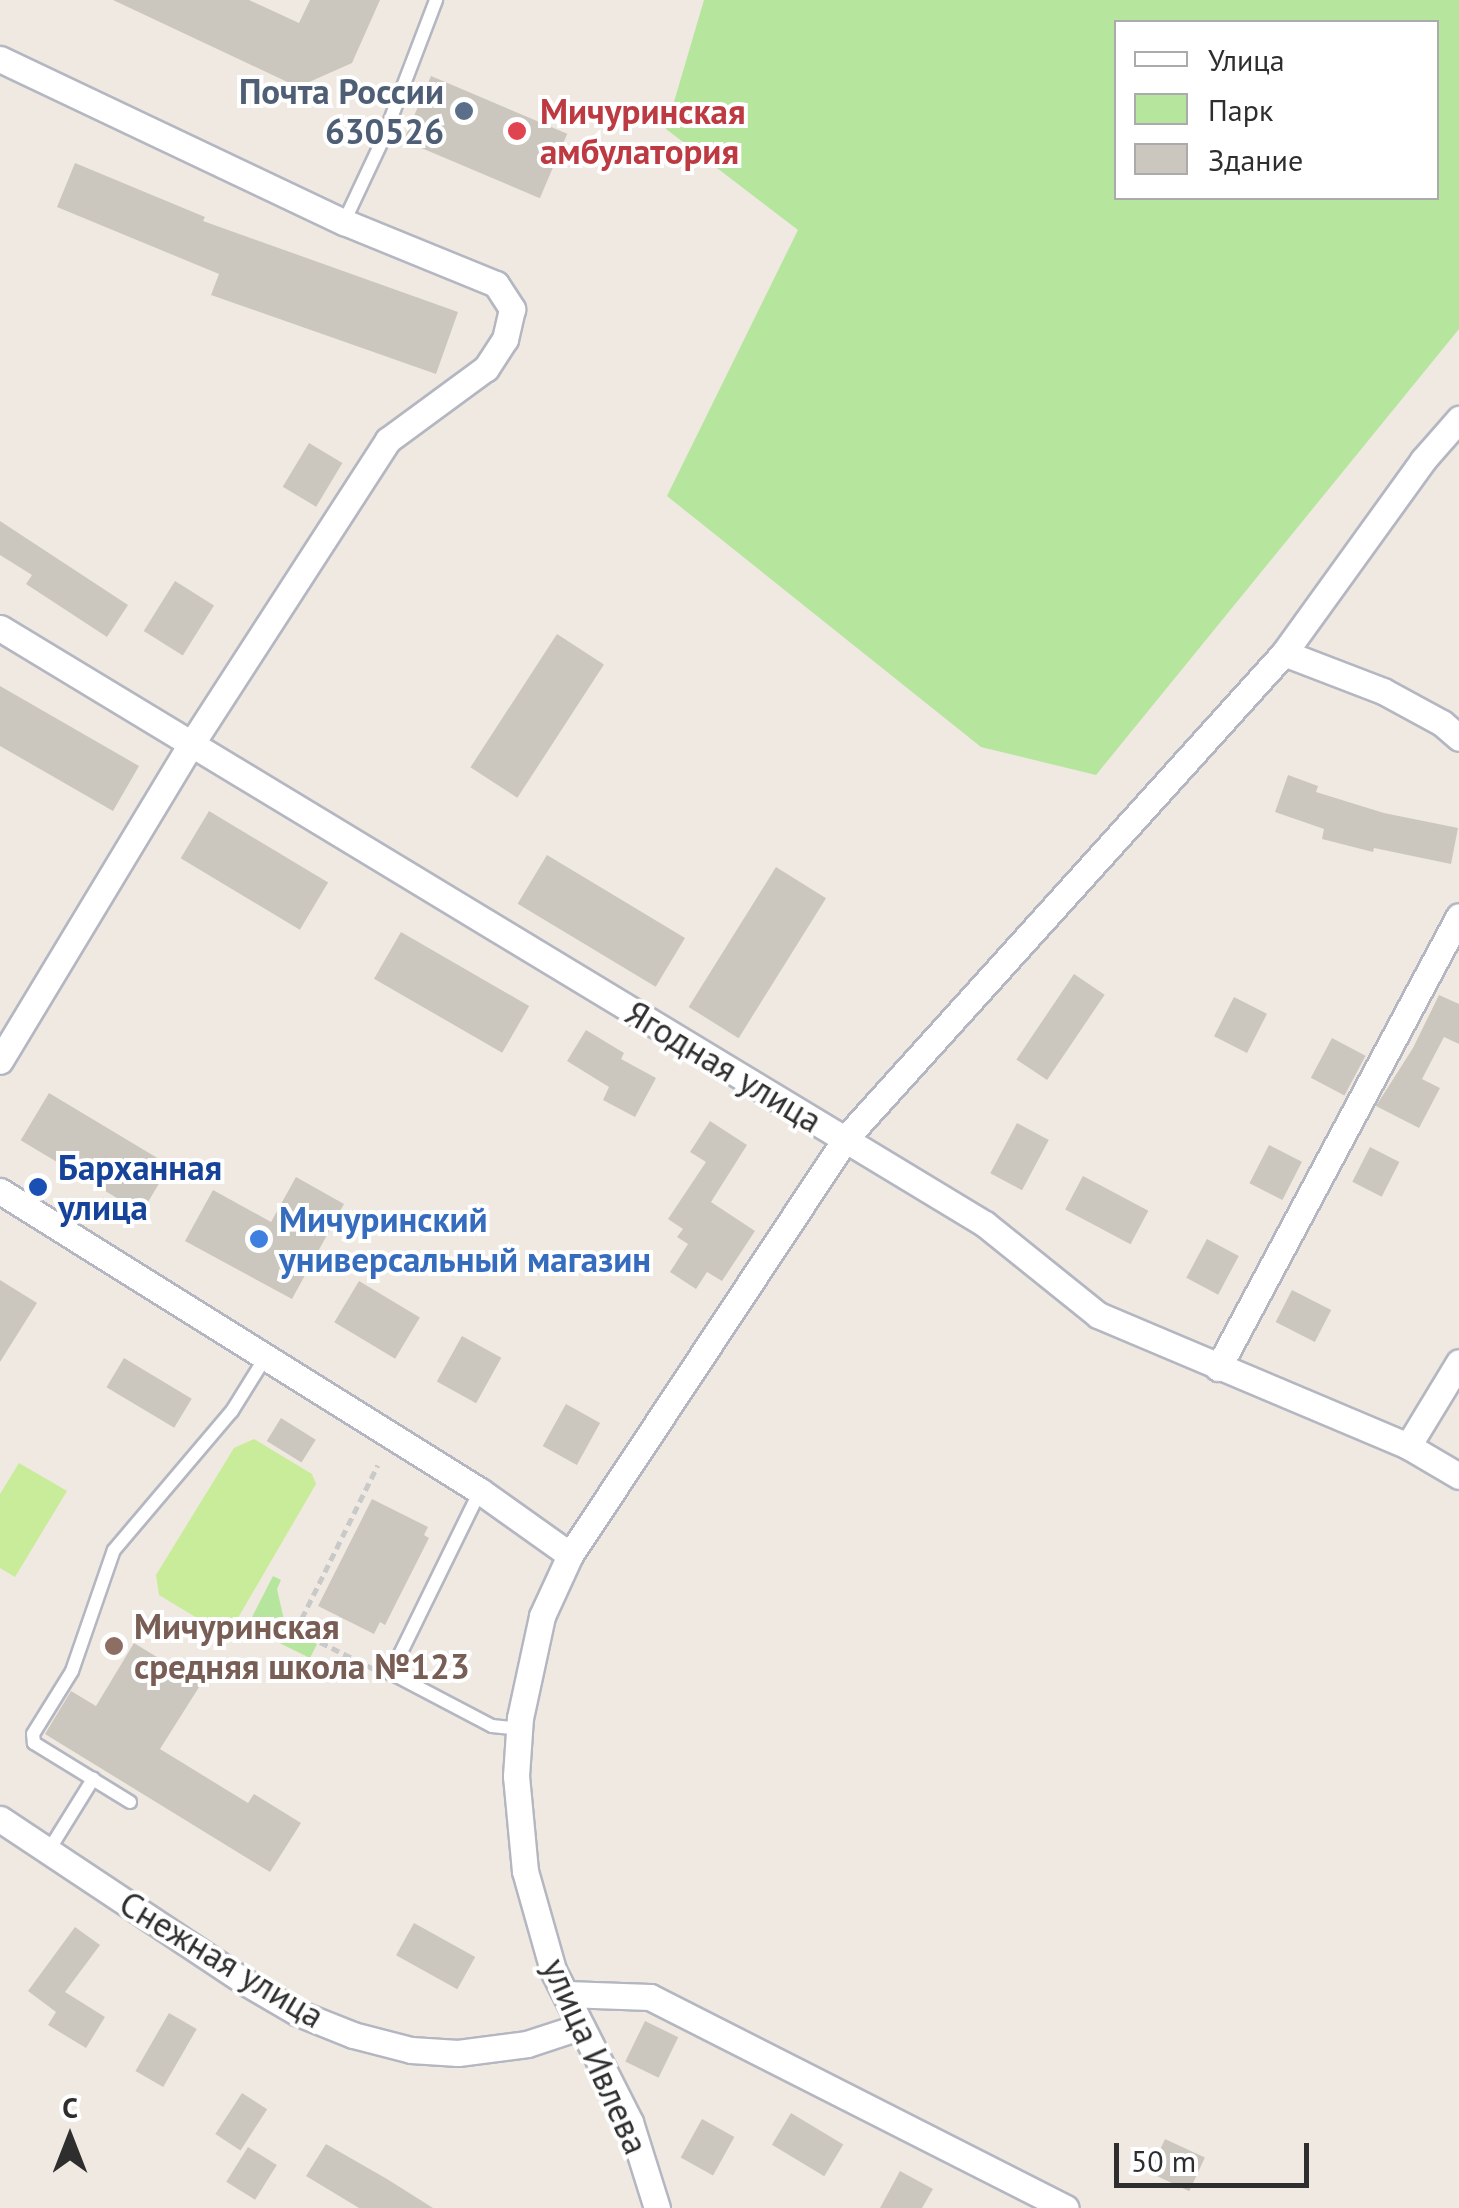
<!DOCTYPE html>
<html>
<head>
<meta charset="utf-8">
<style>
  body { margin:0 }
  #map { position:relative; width:1459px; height:2208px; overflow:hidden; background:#efe9e1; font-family:"PT Sans",sans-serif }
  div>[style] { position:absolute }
  .green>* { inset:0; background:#b6e59e }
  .pitch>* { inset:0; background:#c9ec9a }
  .building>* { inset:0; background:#cbc7bf; transform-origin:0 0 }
  .path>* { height:5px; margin-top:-2.5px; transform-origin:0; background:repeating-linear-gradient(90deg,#c9c9c9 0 8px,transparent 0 13px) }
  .roads { filter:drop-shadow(2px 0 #b4b7c1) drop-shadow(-2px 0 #b4b7c1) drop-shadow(0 2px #b4b7c1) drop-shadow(0 -2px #b4b7c1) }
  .lane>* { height:12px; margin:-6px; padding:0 6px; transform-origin:6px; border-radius:6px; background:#fff }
  .street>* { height:25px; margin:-12.5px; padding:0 12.5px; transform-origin:12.5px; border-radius:12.5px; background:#fff }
  .dots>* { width:28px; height:28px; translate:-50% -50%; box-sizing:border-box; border:5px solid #fff; border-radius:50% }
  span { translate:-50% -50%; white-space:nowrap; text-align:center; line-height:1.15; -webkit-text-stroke:8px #fff; paint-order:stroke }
  .service-label { font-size:35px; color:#4e5e75; font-weight:700 }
  .right { translate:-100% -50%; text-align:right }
  .health-label { font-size:35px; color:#be3a42; font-weight:700 }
  .left { translate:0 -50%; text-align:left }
  .street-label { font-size:35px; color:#2e2e2e }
  .transit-label { font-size:35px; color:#164399; font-weight:700 }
  .shop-label { font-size:35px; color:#366cbe; font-weight:700 }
  .education-label { font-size:35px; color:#785e54; font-weight:700 }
  .legend { position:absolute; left:1114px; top:20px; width:325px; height:180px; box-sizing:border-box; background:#fff; border:2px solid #ababab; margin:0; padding:12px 18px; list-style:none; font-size:30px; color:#2e2e2e }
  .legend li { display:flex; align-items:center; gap:20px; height:50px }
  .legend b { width:50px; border:2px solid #ababab }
  .north { position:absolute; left:20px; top:2088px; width:100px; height:100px; -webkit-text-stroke:8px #fff; paint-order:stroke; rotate:0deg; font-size:28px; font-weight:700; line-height:40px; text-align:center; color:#2e2e2e }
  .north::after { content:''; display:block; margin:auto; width:35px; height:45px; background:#2e2e2e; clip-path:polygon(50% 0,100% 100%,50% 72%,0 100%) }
  .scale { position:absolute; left:1114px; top:2143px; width:195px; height:45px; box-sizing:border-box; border:5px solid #2e2e2e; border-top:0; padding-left:12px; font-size:30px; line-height:35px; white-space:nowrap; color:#2e2e2e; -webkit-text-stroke:8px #fff; paint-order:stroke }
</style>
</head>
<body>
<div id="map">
  <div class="green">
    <div style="clip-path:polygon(evenodd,704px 0,1459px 0,1459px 329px,1096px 775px,981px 747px,667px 496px,798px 230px,666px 129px,704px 0,1436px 22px,1436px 198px,1116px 198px,1116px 22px,1436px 22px)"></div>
    <div style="clip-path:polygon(273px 1576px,281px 1580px,277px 1589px,286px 1629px,317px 1644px,310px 1658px,247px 1627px)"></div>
  </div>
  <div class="pitch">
    <div style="clip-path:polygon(254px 1439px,312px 1474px,316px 1484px,235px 1623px,217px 1630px,159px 1595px,156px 1575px,234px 1448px)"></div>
    <div style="clip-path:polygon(19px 1463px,67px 1491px,15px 1577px,0 1568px,0 1494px)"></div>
  </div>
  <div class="building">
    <div style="clip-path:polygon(113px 0,249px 0,299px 23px,310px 0,380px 0,352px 63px,298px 87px)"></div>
    <div style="left:431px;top:76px;width:148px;height:70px;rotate:23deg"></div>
    <div style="clip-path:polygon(75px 163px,205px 217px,203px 221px,458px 312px,436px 374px,211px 295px,219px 274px,57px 207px)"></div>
    <div style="left:309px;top:443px;width:39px;height:51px;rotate:31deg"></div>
    <div style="clip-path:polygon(0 521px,128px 605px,107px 637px,26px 584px,32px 575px,0 555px)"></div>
    <div style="left:175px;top:581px;width:46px;height:59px;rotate:32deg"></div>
    <div style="left:557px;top:634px;width:56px;height:159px;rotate:33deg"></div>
    <div style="clip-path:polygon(0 686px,139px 766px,113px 811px,0 746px)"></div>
    <div style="clip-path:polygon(1288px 775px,1318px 786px,1316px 792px,1384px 813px,1458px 828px,1451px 864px,1374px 848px,1373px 852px,1322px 839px,1324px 829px,1275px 812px)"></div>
    <div style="left:209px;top:811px;width:139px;height:55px;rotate:31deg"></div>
    <div style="left:547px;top:855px;width:161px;height:57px;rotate:31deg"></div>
    <div style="left:776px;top:867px;width:59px;height:165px;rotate:32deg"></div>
    <div style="left:401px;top:932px;width:148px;height:54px;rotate:30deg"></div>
    <div style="left:1074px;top:974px;width:37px;height:103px;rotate:34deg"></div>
    <div style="clip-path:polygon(1439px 995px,1459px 1004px,1459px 1044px,1444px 1037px,1422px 1079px,1440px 1088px,1419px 1128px,1376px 1106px,1413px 1048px)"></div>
    <div style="left:1234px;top:997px;width:37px;height:44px;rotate:27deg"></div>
    <div style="clip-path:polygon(586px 1030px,624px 1053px,621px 1059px,656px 1078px,635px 1117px,603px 1100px,609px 1087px,567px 1061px)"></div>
    <div style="left:1332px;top:1038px;width:38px;height:45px;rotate:28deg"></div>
    <div style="left:49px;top:1093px;width:141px;height:55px;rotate:31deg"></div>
    <div style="clip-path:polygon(710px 1121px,747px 1145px,711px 1202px,755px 1231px,722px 1281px,707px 1272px,696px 1289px,670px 1272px,688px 1244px,677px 1237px,683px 1229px,668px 1219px,706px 1162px,690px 1152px)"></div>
    <div style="left:1017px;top:1123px;width:36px;height:57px;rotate:28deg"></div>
    <div style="left:1269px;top:1145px;width:37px;height:43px;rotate:27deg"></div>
    <div style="left:1370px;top:1147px;width:33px;height:39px;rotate:27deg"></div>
    <div style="left:1083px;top:1176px;width:74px;height:38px;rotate:28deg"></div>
    <div style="clip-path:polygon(296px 1177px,344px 1204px,292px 1299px,185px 1241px,213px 1190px,271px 1222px)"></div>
    <div style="left:1207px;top:1239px;width:36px;height:44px;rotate:28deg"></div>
    <div style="clip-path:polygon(0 1280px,37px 1303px,0 1362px)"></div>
    <div style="left:359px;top:1281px;width:71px;height:48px;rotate:31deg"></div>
    <div style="left:1292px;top:1290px;width:44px;height:36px;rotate:27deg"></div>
    <div style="left:462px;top:1336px;width:45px;height:52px;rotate:29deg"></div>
    <div style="left:124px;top:1358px;width:79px;height:34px;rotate:31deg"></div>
    <div style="left:566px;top:1404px;width:39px;height:48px;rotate:29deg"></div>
    <div style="left:281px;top:1418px;width:41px;height:27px;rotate:32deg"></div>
    <div style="clip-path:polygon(372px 1499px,428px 1527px,424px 1535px,429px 1538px,385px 1625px,380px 1622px,374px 1634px,318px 1606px)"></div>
    <div style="clip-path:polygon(134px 1643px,201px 1684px,160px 1749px,248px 1803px,254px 1794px,301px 1823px,270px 1872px,45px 1734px,71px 1691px,96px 1706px)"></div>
    <div style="left:414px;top:1923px;width:70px;height:37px;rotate:29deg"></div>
    <div style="clip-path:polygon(75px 1927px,100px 1945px,65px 1992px,105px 2017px,86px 2048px,48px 2025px,56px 2012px,28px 1991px)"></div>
    <div style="left:169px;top:2013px;width:32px;height:67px;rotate:30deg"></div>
    <div style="left:645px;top:2021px;width:37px;height:45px;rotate:26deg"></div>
    <div style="left:242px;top:2093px;width:30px;height:49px;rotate:33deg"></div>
    <div style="left:791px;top:2113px;width:61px;height:37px;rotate:31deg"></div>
    <div style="left:702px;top:2119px;width:37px;height:44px;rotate:29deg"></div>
    <div style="left:1165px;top:2139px;width:44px;height:37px;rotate:25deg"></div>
    <div style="clip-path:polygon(326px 2144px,387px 2179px,433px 2208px,359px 2208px,306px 2176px)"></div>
    <div style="left:248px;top:2147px;width:34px;height:41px;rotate:32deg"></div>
    <div style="clip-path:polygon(900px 2171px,933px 2189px,922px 2208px,880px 2208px)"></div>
  </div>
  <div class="path">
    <div style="left:374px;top:1669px;width:87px;rotate:-153.4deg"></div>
    <div style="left:296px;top:1630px;width:184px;rotate:-63.6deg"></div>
  </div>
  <div class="roads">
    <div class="lane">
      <div style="left:344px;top:222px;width:92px;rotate:-64.8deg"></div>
      <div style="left:383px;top:139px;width:149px;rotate:-69.1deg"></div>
      <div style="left:480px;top:1491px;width:203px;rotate:116.1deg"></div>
      <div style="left:391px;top:1673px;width:114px;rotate:27.7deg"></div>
      <div style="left:492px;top:1726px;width:27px;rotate:6deg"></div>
      <div style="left:130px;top:1802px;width:113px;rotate:-148.4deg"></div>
      <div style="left:34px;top:1743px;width:9px;rotate:-96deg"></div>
      <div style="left:33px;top:1734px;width:74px;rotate:-58.2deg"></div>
      <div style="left:72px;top:1671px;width:128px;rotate:-70.9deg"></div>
      <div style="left:114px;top:1550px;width:182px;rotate:-49.7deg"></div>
      <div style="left:232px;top:1411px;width:62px;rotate:-58.1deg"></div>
      <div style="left:49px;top:1850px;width:84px;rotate:-58.2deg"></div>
    </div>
    <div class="street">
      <div style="left:0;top:59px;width:381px;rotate:25.4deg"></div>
      <div style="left:344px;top:222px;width:164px;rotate:22.2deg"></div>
      <div style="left:496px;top:284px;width:30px;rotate:57deg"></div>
      <div style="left:512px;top:309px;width:31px;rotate:103deg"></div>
      <div style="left:505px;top:339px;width:35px;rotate:123deg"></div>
      <div style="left:486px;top:368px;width:122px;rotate:143.7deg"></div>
      <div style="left:388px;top:440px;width:362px;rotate:122.9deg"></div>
      <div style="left:191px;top:744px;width:370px;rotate:121.1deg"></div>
      <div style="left:0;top:628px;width:1151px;rotate:31.18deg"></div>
      <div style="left:985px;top:1224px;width:145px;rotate:38.8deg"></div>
      <div style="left:1098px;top:1315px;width:337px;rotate:22.9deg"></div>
      <div style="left:1408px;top:1446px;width:59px;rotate:30.5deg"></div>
      <div style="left:1284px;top:653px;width:106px;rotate:21deg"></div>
      <div style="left:1383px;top:691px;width:67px;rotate:28.5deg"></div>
      <div style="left:1442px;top:723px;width:23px;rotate:41deg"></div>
      <div style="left:0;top:1191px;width:566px;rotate:32.01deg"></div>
      <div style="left:480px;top:1491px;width:110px;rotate:35.4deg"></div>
      <div style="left:1218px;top:1368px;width:512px;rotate:-61.93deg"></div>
      <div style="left:1408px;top:1446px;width:98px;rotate:-58.7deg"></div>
      <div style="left:0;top:1819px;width:294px;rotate:33.6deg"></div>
      <div style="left:245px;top:1982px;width:61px;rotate:30.3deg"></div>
      <div style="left:298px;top:2013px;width:59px;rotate:21.8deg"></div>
      <div style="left:353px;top:2035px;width:60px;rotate:14.5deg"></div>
      <div style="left:411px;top:2050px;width:47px;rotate:3.7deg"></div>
      <div style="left:458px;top:2053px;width:70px;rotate:-7.4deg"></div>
      <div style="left:527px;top:2044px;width:55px;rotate:-18.1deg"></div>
      <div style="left:566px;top:1994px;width:84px;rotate:2deg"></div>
      <div style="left:650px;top:1997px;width:466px;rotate:26.9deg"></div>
      <div style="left:657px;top:2208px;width:90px;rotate:-107.4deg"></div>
      <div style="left:630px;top:2122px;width:170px;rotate:-116.9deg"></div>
      <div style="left:553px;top:1970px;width:103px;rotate:-105.8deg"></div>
      <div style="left:525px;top:1871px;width:95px;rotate:-95.4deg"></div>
      <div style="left:516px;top:1776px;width:58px;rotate:-86.1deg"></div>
      <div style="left:520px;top:1718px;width:104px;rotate:-77.8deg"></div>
      <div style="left:542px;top:1616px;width:67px;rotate:-65.3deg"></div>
      <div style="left:570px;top:1555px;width:499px;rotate:-56.5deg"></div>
      <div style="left:845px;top:1139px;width:655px;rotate:-47.91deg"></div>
      <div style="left:1284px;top:653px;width:238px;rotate:-54.2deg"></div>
      <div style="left:1423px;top:460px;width:55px;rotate:-48.7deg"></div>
    </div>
  </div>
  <div class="dots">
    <div style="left:464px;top:111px;background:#5c6f8a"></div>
    <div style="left:517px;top:131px;background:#e0444e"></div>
    <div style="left:38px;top:1187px;background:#1a4fb4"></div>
    <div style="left:259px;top:1239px;background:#3f7fe0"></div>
    <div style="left:114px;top:1646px;background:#8d6e63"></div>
  </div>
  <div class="service-label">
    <span class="right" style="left:444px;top:111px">Почта России<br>630526</span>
  </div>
  <div class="health-label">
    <span class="left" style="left:540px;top:131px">Мичуринская<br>амбулатория</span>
  </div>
  <div class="street-label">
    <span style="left:724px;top:1066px;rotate:31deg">Ягодная улица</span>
    <span style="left:222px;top:1959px;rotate:31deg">Снежная улица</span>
    <span style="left:596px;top:2056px;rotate:66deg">улица Ивлева</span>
  </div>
  <div class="transit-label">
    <span class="left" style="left:58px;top:1187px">Барханная<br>улица</span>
  </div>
  <div class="shop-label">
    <span class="left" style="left:279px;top:1239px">Мичуринский<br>универсальный магазин</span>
  </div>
  <div class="education-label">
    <span class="left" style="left:134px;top:1646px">Мичуринская<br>средняя школа №123</span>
  </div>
  <ul class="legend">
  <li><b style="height:12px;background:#fff"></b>Улица</li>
  <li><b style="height:28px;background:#b6e59e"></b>Парк</li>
  <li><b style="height:28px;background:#cbc7bf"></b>Здание</li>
  </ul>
  <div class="north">С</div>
  <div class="scale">50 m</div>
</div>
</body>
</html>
